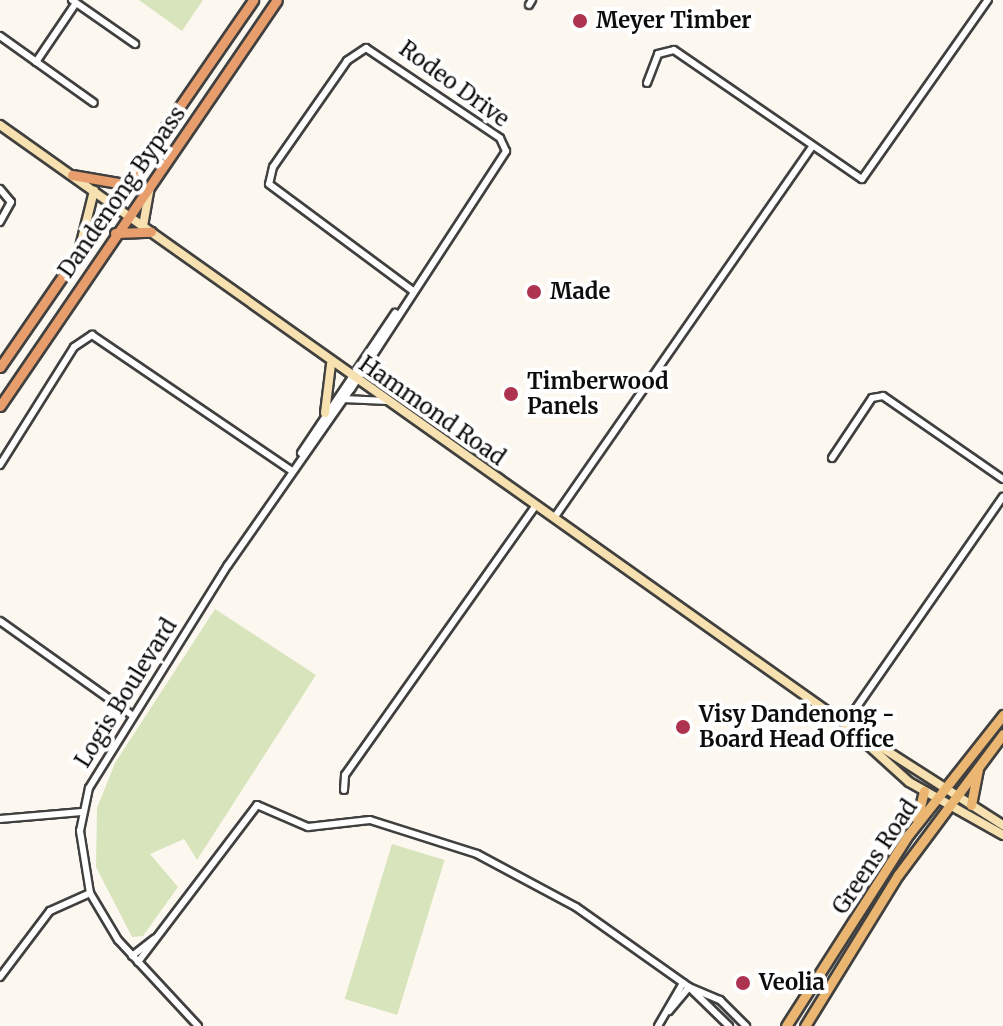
<!DOCTYPE html>
<html>
<head>
<meta charset="utf-8">
<style>
  body { margin:0 }
  #map { position:relative; width:1003px; height:1026px; overflow:hidden; background:#fdf8ef; font-family:Merriweather,serif }
  div>[style] { position:absolute }
  .green>* { inset:0; background:#d8e4bc; transform-origin:0 0 }
  .roads { filter:drop-shadow(2px 0 #404040) drop-shadow(-2px 0 #404040) drop-shadow(0 2px #404040) drop-shadow(0 -2px #404040) }
  .minor>* { height:6px; margin:-3px; padding:0 3px; transform-origin:3px; border-radius:3px; background:#fff }
  .secondary>* { height:8px; margin:-4px; padding:0 4px; transform-origin:4px; border-radius:4px; background:#f7e1b0 }
  .primary>* { height:9px; margin:-4.5px; padding:0 4.5px; transform-origin:4.5px; border-radius:4.5px; background:#eab672 }
  .trunk>* { height:9px; margin:-4.5px; padding:0 4.5px; transform-origin:4.5px; border-radius:4.5px; background:#e89e6c }
  .dots>* { width:22px; height:22px; translate:-50% -50%; box-sizing:border-box; border:4px solid #fff; border-radius:50% }
  span { translate:-50% -50%; white-space:nowrap; text-align:center; line-height:1.15; -webkit-text-stroke:8px #fff; paint-order:stroke }
  .poi-label { font-size:22px; color:#0d0d0d; font-weight:700 }
  .left { translate:0 -50%; text-align:left }
  .street-label { font-size:22px; color:#0d0d0d }
</style>
</head>
<body>
<div id="map">
  <div class="green">
    <div style="clip-path:polygon(139px 0,203px 0,182px 31px)"></div>
    <div style="clip-path:polygon(215px 609px,316px 675px,197px 860px,184px 839px,150px 854px,178px 887px,143px 936px,132px 937px,96px 867px,97px 808px,115px 763px)"></div>
    <div style="left:392px;top:844px;width:55px;height:162px;rotate:17deg"></div>
  </div>
  <div class="roads">
    <div class="minor">
      <div style="left:72px;top:0;width:77px;rotate:34.9deg"></div>
      <div style="left:529px;top:5px;width:6px;rotate:-59deg"></div>
      <div style="left:0;top:36px;width:115px;rotate:35.5deg"></div>
      <div style="left:36px;top:62px;width:71px;rotate:-55.9deg"></div>
      <div style="left:647px;top:83px;width:31px;rotate:-69deg"></div>
      <div style="left:658px;top:54px;width:16px;rotate:-14deg"></div>
      <div style="left:674px;top:50px;width:228px;rotate:34.5deg"></div>
      <div style="left:862px;top:179px;width:219px;rotate:-54.9deg"></div>
      <div style="left:0;top:189px;width:17px;rotate:50deg"></div>
      <div style="left:11px;top:202px;width:23px;rotate:119deg"></div>
      <div style="left:343px;top:399px;width:45px;rotate:2.5deg"></div>
      <div style="left:301px;top:453px;width:169px;rotate:-56.1deg"></div>
      <div style="left:832px;top:458px;width:72px;rotate:-56.3deg"></div>
      <div style="left:872px;top:398px;width:11px;rotate:-10deg"></div>
      <div style="left:883px;top:396px;width:146px;rotate:34.7deg"></div>
      <div style="left:0;top:465px;width:139px;rotate:-57.9deg"></div>
      <div style="left:74px;top:347px;width:22px;rotate:-34deg"></div>
      <div style="left:92px;top:335px;width:240px;rotate:34.2deg"></div>
      <div style="left:554px;top:518px;width:452px;rotate:-55.2deg"></div>
      <div style="left:0;top:621px;width:162px;rotate:35.5deg"></div>
      <div style="left:845px;top:724px;width:277px;rotate:-55.2deg"></div>
      <div style="left:344px;top:790px;width:15px;rotate:-86deg"></div>
      <div style="left:345px;top:775px;width:331px;rotate:-54.7deg"></div>
      <div style="left:0;top:819px;width:82px;rotate:-4.9deg"></div>
      <div style="left:132px;top:956px;width:28px;rotate:-38deg"></div>
      <div style="left:138px;top:962px;width:197px;rotate:-52.8deg"></div>
      <div style="left:257px;top:805px;width:56px;rotate:23.3deg"></div>
      <div style="left:308px;top:827px;width:62px;rotate:-6.4deg"></div>
      <div style="left:370px;top:820px;width:112px;rotate:17.6deg"></div>
      <div style="left:477px;top:854px;width:112px;rotate:28.2deg"></div>
      <div style="left:576px;top:907px;width:138px;rotate:35.3deg"></div>
      <div style="left:689px;top:987px;width:34px;rotate:23deg"></div>
      <div style="left:720px;top:1000px;width:37px;rotate:45deg"></div>
      <div style="left:0;top:977px;width:83px;rotate:-52.9deg"></div>
      <div style="left:50px;top:911px;width:44px;rotate:-24.2deg"></div>
      <div style="left:689px;top:987px;width:56px;rotate:44.3deg"></div>
      <div style="left:669px;top:1011px;width:31px;rotate:-50deg"></div>
      <div style="left:198px;top:1026px;width:117px;rotate:-132.9deg"></div>
      <div style="left:118px;top:940px;width:55px;rotate:-120.8deg"></div>
      <div style="left:90px;top:893px;width:63px;rotate:-99.2deg"></div>
      <div style="left:80px;top:831px;width:44px;rotate:-78.2deg"></div>
      <div style="left:89px;top:788px;width:263px;rotate:-58.1deg"></div>
      <div style="left:228px;top:565px;width:215px;rotate:-55.1deg"></div>
      <div style="left:351px;top:389px;width:284px;rotate:-56.9deg"></div>
      <div style="left:506px;top:151px;width:14px;rotate:-115deg"></div>
      <div style="left:500px;top:138px;width:161px;rotate:-146.1deg"></div>
      <div style="left:366px;top:48px;width:23px;rotate:146deg"></div>
      <div style="left:347px;top:61px;width:129px;rotate:124.9deg"></div>
      <div style="left:273px;top:167px;width:17px;rotate:103deg"></div>
      <div style="left:269px;top:184px;width:179px;rotate:36.6deg"></div>
      <div style="left:658px;top:1026px;width:50px;rotate:-59.8deg"></div>
    </div>
    <div class="secondary">
      <div style="left:0;top:125px;width:1036px;rotate:35.33deg"></div>
      <div style="left:845px;top:724px;width:188px;rotate:32.6deg"></div>
      <div style="left:143px;top:226px;width:39px;rotate:-80deg"></div>
      <div style="left:80px;top:247px;width:58px;rotate:-76deg"></div>
      <div style="left:325px;top:413px;width:49px;rotate:-83deg"></div>
      <div style="left:845px;top:724px;width:86px;rotate:42.2deg"></div>
      <div style="left:909px;top:782px;width:108px;rotate:29.4deg"></div>
    </div>
    <div class="primary">
      <div style="left:971px;top:805px;width:38px;rotate:-79deg"></div>
      <div style="left:917px;top:819px;width:29px;rotate:-76deg"></div>
      <div style="left:786px;top:1026px;width:228px;rotate:-57.4deg"></div>
      <div style="left:909px;top:834px;width:152px;rotate:-51.7deg"></div>
      <div style="left:805px;top:1026px;width:177px;rotate:-58.4deg"></div>
      <div style="left:898px;top:875px;width:176px;rotate:-53.3deg"></div>
    </div>
    <div class="trunk">
      <div style="left:72px;top:175px;width:53px;rotate:9.8deg"></div>
      <div style="left:115px;top:233px;width:36px;rotate:-2deg"></div>
      <div style="left:0;top:367px;width:446px;rotate:-55.4deg"></div>
      <div style="left:0;top:406px;width:491px;rotate:-55.7deg"></div>
    </div>
  </div>
  <div class="dots">
    <div style="left:580px;top:21px;background:#ae3351"></div>
    <div style="left:534px;top:292px;background:#ae3351"></div>
    <div style="left:511px;top:394px;background:#ae3351"></div>
    <div style="left:683px;top:727px;background:#ae3351"></div>
    <div style="left:743px;top:983px;background:#ae3351"></div>
  </div>
  <div class="poi-label">
    <span class="left" style="left:596px;top:21px">Meyer Timber</span>
    <span class="left" style="left:550px;top:292px">Made</span>
    <span class="left" style="left:527px;top:394px">Timberwood<br>Panels</span>
    <span class="left" style="left:699px;top:727px">Visy Dandenong -<br>Board Head Office</span>
    <span class="left" style="left:759px;top:983px">Veolia</span>
  </div>
  <div class="street-label">
    <span style="left:454px;top:84px;rotate:36deg">Rodeo Drive</span>
    <span style="left:122px;top:192px;rotate:-55deg">Dandenong Bypass</span>
    <span style="left:432px;top:411px;rotate:35deg">Hammond Road</span>
    <span style="left:126px;top:693px;rotate:-58deg">Logis Boulevard</span>
    <span style="left:875px;top:857px;rotate:-56deg">Greens Road</span>
  </div>
</div>
</body>
</html>
